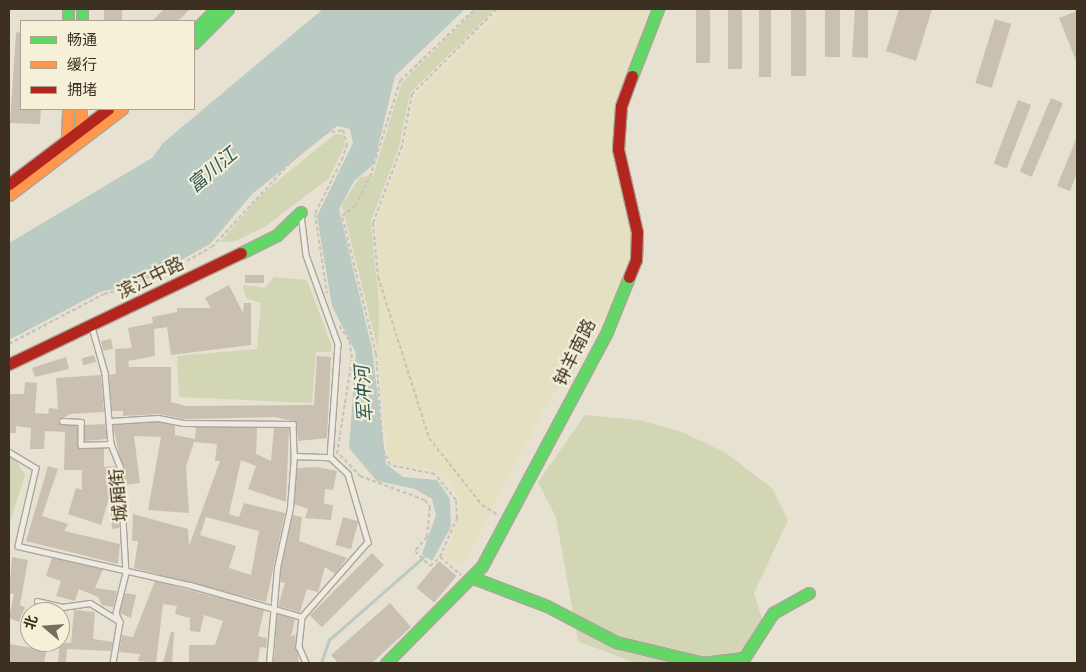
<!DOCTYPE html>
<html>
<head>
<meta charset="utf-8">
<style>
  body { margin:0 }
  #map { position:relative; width:1086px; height:672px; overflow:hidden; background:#e6e1d1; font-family:Spectral,"Noto Sans SC",serif }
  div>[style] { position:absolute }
  .farmland>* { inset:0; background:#e5e0c2 }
  .green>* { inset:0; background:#d3d6b4 }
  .water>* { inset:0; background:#bbcbc3 }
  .stream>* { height:2.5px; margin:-1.25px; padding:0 1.25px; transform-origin:1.25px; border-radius:1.25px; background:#bbcbc3 }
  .building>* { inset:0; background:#c9c0b2; transform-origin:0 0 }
  .path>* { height:2px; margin-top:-1px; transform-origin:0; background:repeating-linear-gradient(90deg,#c7c2b9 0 4px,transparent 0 6.5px) }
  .roads { filter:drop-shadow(1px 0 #aba699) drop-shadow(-1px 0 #aba699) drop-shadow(0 1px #aba699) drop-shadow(0 -1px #aba699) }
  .lane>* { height:4.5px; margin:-2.25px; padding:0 2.25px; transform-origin:2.25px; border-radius:2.25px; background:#eeebe2 }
  .fast>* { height:11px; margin:-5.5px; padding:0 5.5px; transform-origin:5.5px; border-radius:5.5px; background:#63d668 }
  .slow>* { height:11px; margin:-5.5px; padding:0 5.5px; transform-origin:5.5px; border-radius:5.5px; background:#ff974d }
  .jam>* { height:11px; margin:-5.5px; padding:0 5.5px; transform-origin:5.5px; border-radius:5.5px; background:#b3261e }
  span { translate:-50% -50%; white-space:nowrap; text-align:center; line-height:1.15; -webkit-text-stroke:4px #f6f0d8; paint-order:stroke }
  .street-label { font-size:18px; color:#3b3021 }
  .water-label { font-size:19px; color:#305a5a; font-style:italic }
  .frame { position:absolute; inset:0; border:10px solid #3b3021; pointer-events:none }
  .legend { position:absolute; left:20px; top:20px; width:175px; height:90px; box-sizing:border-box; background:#f6f0d8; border:1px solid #aba38f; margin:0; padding:6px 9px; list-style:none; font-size:15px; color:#3b3021 }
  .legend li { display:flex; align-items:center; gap:10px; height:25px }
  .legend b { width:25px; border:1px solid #aba38f }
  .north { position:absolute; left:20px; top:602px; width:50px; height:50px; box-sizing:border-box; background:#f6f0d8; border:1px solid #aba38f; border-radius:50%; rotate:288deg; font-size:14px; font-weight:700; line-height:20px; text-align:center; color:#3b3021 }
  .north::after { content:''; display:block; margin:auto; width:18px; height:22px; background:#776e5f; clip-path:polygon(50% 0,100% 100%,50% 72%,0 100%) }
</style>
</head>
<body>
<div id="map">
  <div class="farmland">
    <div style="clip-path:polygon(502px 9px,652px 9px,615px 107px,632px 233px,630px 259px,611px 304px,542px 412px,462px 567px,446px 555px,459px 516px,459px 498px,450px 483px,436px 471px,392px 462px,387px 451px,378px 350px,376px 223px,404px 148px,416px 94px)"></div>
  </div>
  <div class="green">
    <div style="clip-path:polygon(476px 9px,495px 9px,410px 93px,399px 147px,371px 221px,379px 306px,378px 350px,342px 205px,360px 177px,373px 176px,402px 82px)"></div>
    <div style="clip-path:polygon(335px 134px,344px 135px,345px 145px,329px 178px,266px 226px,235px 241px,220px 242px,263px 193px)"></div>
    <div style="clip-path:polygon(274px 277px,307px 280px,332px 347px,331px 352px,316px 352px,312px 403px,179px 397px,177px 356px,257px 349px,261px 303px,246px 298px,243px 285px,264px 288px)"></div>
    <div style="clip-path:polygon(585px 415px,639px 420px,680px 431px,726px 453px,772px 488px,788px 520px,754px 593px,763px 622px,735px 663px,635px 663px,578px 641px,556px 517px,538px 482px)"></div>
    <div style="clip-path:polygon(9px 448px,25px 475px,9px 526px)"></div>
  </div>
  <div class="water">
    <div style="clip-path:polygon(323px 9px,465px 9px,395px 76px,374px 164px,354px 181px,339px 209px,372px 349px,386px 464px,403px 477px,437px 480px,450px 499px,451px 527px,432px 561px,422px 554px,436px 515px,432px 499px,415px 489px,377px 481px,349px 448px,356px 353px,332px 306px,317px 216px,353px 143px,350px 129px,337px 126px,252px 194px,210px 244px,142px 282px,100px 292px,9px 340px,9px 243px,152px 158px,163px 143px)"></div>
  </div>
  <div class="stream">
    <div style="left:321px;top:663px;width:24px;rotate:-71deg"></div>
    <div style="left:329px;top:640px;width:130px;rotate:-41.3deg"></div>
  </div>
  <div class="building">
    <div style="left:104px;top:9px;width:18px;height:12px"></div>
    <div style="clip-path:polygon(164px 9px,190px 9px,178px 21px,152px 21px)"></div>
    <div style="left:696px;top:9px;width:14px;height:54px"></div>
    <div style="left:728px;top:9px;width:14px;height:60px"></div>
    <div style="left:759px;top:9px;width:12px;height:68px"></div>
    <div style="left:791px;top:9px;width:15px;height:67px"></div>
    <div style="left:825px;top:9px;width:15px;height:48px"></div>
    <div style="clip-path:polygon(855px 9px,868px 9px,868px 58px,852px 57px)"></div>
    <div style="clip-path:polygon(899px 9px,932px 9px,916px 61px,886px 51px)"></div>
    <div style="clip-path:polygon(1077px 11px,1077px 63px,1059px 18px)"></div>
    <div style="left:995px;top:19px;width:17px;height:67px;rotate:17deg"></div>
    <div style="clip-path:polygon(16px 32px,21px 33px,21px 109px,41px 109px,40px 124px,10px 123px)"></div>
    <div style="left:1051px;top:98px;width:13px;height:80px;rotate:23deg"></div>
    <div style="left:1018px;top:100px;width:14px;height:68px;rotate:21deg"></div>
    <div style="clip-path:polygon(1077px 137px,1077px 173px,1070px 191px,1057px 186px)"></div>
    <div style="left:245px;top:275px;width:19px;height:8px"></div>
    <div style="clip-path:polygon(229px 285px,243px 313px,244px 303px,251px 303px,251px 345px,171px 355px,167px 327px,154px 329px,155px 356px,128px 361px,129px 367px,171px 367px,171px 402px,186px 406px,314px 405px,317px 356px,331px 357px,327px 438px,298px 441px,296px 422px,275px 417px,184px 419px,159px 414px,123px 416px,123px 411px,112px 411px,109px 375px,116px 374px,115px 349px,132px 348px,128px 328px,153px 323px,152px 317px,177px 312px,177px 308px,211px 308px,205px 298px)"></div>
    <div style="left:111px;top:339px;width:10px;height:10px;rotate:79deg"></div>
    <div style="left:94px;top:355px;width:7px;height:13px;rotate:74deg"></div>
    <div style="clip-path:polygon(66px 357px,69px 369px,35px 377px,32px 368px)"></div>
    <div style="clip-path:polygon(101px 375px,104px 412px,70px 414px,58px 421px,77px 426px,79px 448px,104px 448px,104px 467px,116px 466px,119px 528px,112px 529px,110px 495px,101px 525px,68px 514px,76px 488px,82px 490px,82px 470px,64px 470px,65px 432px,45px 431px,44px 449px,30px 449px,31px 428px,16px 426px,16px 433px,9px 433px,9px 394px,24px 394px,25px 382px,37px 383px,35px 413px,48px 414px,49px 408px,58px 409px,56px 378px)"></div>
    <div style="clip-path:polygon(evenodd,158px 422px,175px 425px,175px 435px,195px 439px,196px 427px,257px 428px,256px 454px,271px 461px,274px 428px,289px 428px,286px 502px,248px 489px,256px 466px,241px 460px,229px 514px,239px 517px,244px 503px,285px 513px,266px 602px,134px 568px,138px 541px,132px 541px,133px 514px,188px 529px,189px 546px,220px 461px,215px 461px,217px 444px,194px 442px,186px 467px,189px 513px,148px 510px,161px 437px,134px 436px,140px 483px,125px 485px,113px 425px,158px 422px,206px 517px,259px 531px,251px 575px,229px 568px,236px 546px,200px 535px,206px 517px)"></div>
    <div style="clip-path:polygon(105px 424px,107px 439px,85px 441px,85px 425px)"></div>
    <div style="clip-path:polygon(48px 466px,58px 469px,42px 516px,68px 524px,64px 531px,120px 544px,118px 564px,26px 541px)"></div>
    <div style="clip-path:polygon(317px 467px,337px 471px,333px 490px,325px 489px,324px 504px,333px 505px,331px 520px,305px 518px,308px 509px,294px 504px,297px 468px)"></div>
    <div style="clip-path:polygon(293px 515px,302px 517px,299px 541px,347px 558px,335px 574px,325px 567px,318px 592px,307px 589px,300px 612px,278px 606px,285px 583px,280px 582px,281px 569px)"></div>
    <div style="left:343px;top:517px;width:16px;height:29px;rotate:15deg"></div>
    <div style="left:372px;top:553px;width:17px;height:88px;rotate:45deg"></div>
    <div style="clip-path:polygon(12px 557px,28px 560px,20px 605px,25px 607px,19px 622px,9px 618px,14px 594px,9px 593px)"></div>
    <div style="clip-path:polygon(52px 558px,103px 569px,95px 588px,117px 591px,113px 607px,102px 605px,98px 597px,79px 589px,75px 601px,56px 596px,61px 581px,46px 576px)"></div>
    <div style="left:439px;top:561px;width:23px;height:35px;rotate:40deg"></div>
    <div style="clip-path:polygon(155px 581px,264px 610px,258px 636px,267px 638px,266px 648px,260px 647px,258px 663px,189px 663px,189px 645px,215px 645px,223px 621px,204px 615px,200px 632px,190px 631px,190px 618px,175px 614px,177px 606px,163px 604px,156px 663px,138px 661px,140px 654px,119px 652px,122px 635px,133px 637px)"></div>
    <div style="clip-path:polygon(125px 593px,136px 595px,131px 618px,120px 613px)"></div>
    <div style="clip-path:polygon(390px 603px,411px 627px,372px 663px,338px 663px,331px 655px)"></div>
    <div style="clip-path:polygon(74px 610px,95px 612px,93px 639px,113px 642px,111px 651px,67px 649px,66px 663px,58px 663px,59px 648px,47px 646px,44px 663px,9px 663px,9px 644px,33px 648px,34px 642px,71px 643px)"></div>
    <div style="clip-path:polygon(277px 614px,295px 619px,291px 637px,295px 634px,299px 663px,274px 663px)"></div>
    <div style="clip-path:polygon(171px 632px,174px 632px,172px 663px,163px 663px)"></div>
  </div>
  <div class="path">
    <div style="left:497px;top:9px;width:120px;rotate:135deg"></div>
    <div style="left:412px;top:94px;width:53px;rotate:100.9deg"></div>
    <div style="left:402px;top:146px;width:82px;rotate:110.6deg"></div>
    <div style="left:373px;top:223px;width:54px;rotate:84.7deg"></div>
    <div style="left:378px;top:277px;width:169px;rotate:72.4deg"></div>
    <div style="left:429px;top:438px;width:85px;rotate:51.7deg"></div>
    <div style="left:482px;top:505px;width:19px;rotate:32deg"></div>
    <div style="left:9px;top:344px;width:107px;rotate:-27.8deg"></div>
    <div style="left:104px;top:294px;width:44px;rotate:-14.3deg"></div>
    <div style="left:147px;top:283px;width:74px;rotate:-29deg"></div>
    <div style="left:212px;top:247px;width:128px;rotate:-47.2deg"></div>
    <div style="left:299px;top:153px;width:33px;rotate:-38deg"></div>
    <div style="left:325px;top:133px;width:18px;rotate:-9deg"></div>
    <div style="left:343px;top:130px;width:15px;rotate:74deg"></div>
    <div style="left:347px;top:144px;width:14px;rotate:107deg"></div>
    <div style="left:343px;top:157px;width:64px;rotate:116.2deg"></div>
    <div style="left:315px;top:214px;width:80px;rotate:81.4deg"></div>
    <div style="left:337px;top:454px;width:97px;rotate:-81.1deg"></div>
    <div style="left:352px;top:358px;width:18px;rotate:-99deg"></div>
    <div style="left:349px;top:340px;width:18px;rotate:-124deg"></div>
    <div style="left:340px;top:455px;width:29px;rotate:46deg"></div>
    <div style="left:360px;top:476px;width:69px;rotate:20.3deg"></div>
    <div style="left:425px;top:500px;width:9px;rotate:54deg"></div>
    <div style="left:430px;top:507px;width:30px;rotate:96deg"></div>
    <div style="left:427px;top:537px;width:18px;rotate:131deg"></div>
    <div style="left:415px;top:551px;width:21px;rotate:45deg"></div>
    <div style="left:430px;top:566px;width:13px;rotate:-42deg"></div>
    <div style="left:440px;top:557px;width:28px;rotate:41deg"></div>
    <div style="left:440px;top:557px;width:43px;rotate:-66.4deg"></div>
    <div style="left:457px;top:518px;width:18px;rotate:-93deg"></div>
    <div style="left:456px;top:500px;width:33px;rotate:-129deg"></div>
    <div style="left:435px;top:474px;width:46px;rotate:-168.7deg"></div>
    <div style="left:390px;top:465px;width:17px;rotate:-114deg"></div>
    <div style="left:383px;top:449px;width:95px;rotate:-94.2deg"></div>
    <div style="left:376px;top:354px;width:142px;rotate:-103.8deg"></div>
    <div style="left:342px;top:216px;width:16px;rotate:-38deg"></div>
    <div style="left:355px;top:206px;width:33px;rotate:-63deg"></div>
    <div style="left:370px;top:177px;width:101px;rotate:-72.6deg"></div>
    <div style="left:400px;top:81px;width:104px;rotate:-43.8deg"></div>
  </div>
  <div class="roads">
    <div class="lane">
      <div style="left:301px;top:214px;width:41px;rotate:83deg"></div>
      <div style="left:306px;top:255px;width:95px;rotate:70.2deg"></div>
      <div style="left:338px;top:344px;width:113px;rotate:94deg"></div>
      <div style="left:330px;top:457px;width:25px;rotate:43deg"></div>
      <div style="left:348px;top:474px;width:71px;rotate:73.6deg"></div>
      <div style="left:368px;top:542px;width:100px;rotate:131.3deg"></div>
      <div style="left:302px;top:617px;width:30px;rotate:96deg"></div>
      <div style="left:299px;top:647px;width:17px;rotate:66deg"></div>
      <div style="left:92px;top:327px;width:48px;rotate:74.2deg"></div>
      <div style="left:105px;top:373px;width:71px;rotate:85.2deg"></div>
      <div style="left:111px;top:444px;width:24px;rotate:68deg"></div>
      <div style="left:120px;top:466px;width:107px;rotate:86.8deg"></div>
      <div style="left:126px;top:573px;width:41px;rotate:104deg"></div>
      <div style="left:116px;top:613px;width:10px;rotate:66deg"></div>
      <div style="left:120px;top:622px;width:42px;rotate:99.7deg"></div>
      <div style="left:62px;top:421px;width:19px;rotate:3deg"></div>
      <div style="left:81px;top:422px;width:23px;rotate:90deg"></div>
      <div style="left:81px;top:445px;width:30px;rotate:-2deg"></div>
      <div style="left:111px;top:421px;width:47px;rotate:-3.7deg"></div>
      <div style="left:158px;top:418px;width:26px;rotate:11deg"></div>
      <div style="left:184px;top:423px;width:109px;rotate:0.5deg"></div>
      <div style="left:293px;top:424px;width:32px;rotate:88deg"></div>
      <div style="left:9px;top:452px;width:31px;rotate:31deg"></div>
      <div style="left:36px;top:468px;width:80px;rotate:103deg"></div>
      <div style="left:18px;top:546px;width:176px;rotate:12.8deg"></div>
      <div style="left:190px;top:585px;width:116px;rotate:15.9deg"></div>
      <div style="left:37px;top:601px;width:26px;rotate:13deg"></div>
      <div style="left:62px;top:607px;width:28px;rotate:-8deg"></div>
      <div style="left:90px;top:603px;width:34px;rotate:32deg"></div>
      <div style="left:269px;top:663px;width:95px;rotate:-85.2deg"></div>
      <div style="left:277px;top:568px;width:61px;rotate:-77.8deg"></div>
      <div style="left:290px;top:508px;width:52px;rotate:-85.6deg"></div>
      <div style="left:294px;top:456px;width:36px;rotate:2deg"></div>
    </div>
    <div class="fast">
      <div style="left:68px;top:9px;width:12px;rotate:90deg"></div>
      <div style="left:82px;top:9px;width:12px;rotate:90deg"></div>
      <div style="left:194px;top:31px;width:31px;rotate:-45deg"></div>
      <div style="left:194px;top:43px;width:48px;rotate:-45deg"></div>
      <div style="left:632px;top:76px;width:72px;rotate:-68.8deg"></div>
      <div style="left:241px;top:253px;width:40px;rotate:-26.6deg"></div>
      <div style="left:277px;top:235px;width:33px;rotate:-44deg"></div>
      <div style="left:471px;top:577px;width:81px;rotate:20.9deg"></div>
      <div style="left:547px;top:606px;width:78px;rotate:27.6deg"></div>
      <div style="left:616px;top:642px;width:89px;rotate:13.6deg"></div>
      <div style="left:703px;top:663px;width:41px;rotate:-7deg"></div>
      <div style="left:744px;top:658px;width:54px;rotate:-57.2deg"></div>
      <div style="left:773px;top:613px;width:41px;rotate:-29.1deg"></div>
      <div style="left:386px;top:663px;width:136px;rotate:-45.3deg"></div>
      <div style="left:482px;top:566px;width:263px;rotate:-61.9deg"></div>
      <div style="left:606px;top:334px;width:61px;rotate:-68deg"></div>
    </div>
    <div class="slow">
      <div style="left:81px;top:109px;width:23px;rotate:90deg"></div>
      <div style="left:67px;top:142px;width:33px;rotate:-88deg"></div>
      <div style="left:9px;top:195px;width:142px;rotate:-37.3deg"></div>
    </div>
    <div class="jam">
      <div style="left:9px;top:184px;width:124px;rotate:-37.1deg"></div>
      <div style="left:629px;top:277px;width:18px;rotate:-68deg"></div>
      <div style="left:636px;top:260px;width:28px;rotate:-88deg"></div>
      <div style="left:637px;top:232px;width:85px;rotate:-102.9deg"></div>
      <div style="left:618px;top:149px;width:43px;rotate:-86deg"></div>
      <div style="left:621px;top:106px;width:32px;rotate:-70deg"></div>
      <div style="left:9px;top:364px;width:257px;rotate:-25.6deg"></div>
    </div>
  </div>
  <div class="street-label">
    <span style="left:151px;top:279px;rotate:-26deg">滨江中路</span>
    <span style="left:576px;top:353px;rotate:-64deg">钟羊南路</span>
    <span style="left:120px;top:495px;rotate:-95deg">城厢街</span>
  </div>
  <div class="water-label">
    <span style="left:213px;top:171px;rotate:-40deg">富川江</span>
    <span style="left:365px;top:394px;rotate:-94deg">军冲河</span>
  </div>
  <div class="frame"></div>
  <ul class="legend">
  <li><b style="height:6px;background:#63d668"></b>畅通</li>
  <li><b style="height:6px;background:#ff974d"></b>缓行</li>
  <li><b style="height:6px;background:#b3261e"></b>拥堵</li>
  </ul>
  <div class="north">北</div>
</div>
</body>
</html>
